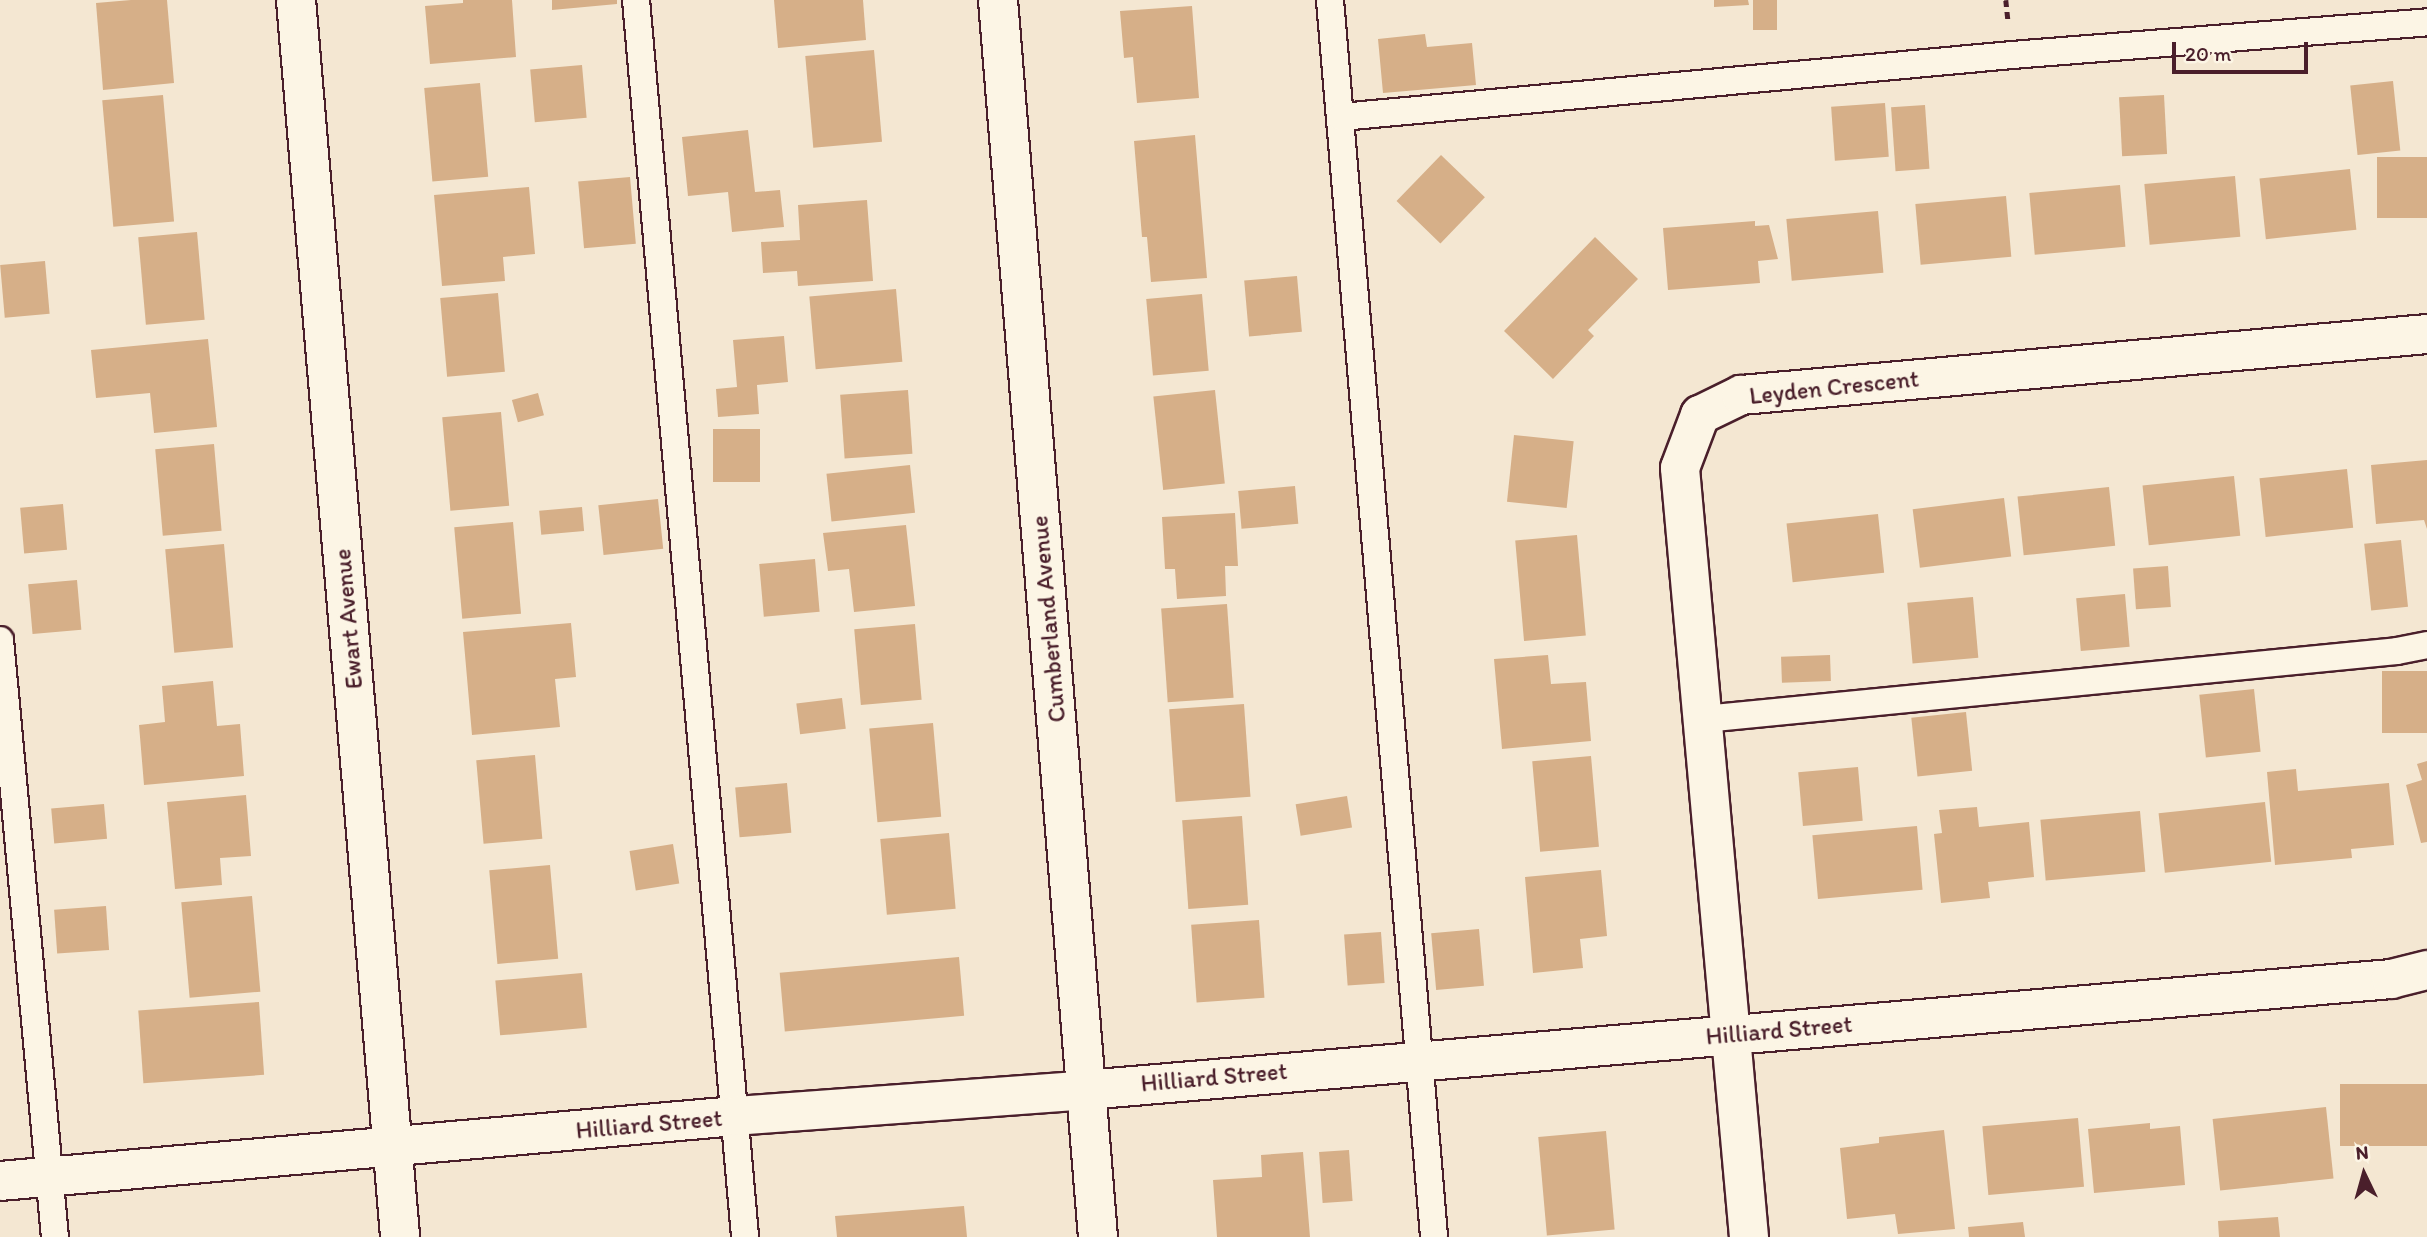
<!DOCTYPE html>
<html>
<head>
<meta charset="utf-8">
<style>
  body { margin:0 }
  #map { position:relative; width:2427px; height:1237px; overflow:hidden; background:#f4e7d2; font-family:Itim,sans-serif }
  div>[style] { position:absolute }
  .building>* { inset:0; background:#d6af88; transform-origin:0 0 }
  .path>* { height:4.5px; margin-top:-2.25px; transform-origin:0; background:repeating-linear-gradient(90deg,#4a1f2b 0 7px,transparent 0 12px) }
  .roads { filter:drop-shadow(2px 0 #4a1f2b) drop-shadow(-2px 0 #4a1f2b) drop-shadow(0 2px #4a1f2b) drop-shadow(0 -2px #4a1f2b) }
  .lane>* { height:26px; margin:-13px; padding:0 13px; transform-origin:13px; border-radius:13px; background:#fcf5e5 }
  .street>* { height:38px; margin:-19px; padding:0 19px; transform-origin:19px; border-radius:19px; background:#fcf5e5 }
  .secondary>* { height:38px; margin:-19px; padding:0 19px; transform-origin:19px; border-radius:19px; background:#fcf5e5 }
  span { translate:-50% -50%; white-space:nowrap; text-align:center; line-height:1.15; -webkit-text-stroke:6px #fcf5e5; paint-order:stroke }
  .street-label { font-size:24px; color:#4a1f2b }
  .north { position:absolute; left:2329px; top:1139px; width:70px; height:70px; -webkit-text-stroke:5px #fcf5e5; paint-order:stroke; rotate:355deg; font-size:19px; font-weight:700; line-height:28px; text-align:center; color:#4a1f2b }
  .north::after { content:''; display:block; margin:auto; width:24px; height:32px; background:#4a1f2b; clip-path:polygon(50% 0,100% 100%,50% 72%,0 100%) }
  .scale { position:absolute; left:2172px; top:42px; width:136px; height:32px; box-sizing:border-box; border:4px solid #4a1f2b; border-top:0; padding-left:9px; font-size:21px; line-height:24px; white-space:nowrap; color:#4a1f2b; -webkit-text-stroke:5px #fcf5e5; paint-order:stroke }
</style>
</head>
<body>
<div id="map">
  <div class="building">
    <div style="clip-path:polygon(131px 0,167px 0,174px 83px,103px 90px,96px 3px)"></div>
    <div style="clip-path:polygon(463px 0,512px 0,516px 57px,430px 64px,425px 6px,463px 3px)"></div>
    <div style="clip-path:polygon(552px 0,617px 0,617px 4px,552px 10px)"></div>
    <div style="clip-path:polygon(774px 0,863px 0,866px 40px,778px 48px)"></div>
    <div style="clip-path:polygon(1714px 0,1748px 0,1749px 5px,1714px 7px)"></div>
    <div style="left:1753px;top:0;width:24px;height:30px"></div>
    <div style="clip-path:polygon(1192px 6px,1199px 98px,1137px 103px,1133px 57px,1124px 58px,1120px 11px)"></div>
    <div style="clip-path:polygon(1425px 34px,1427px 47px,1472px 43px,1476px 85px,1383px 93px,1378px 39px)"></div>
    <div style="left:874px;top:50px;width:92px;height:69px;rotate:85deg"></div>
    <div style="left:582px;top:65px;width:53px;height:52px;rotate:85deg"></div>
    <div style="left:2393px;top:81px;width:70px;height:43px;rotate:84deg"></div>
    <div style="left:480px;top:83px;width:94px;height:56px;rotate:85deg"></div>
    <div style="left:163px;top:95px;width:127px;height:61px;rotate:85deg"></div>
    <div style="left:2164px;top:95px;width:59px;height:45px;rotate:87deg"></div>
    <div style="left:1885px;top:103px;width:54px;height:54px;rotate:86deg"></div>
    <div style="left:1925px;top:105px;width:64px;height:34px;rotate:86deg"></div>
    <div style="clip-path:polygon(748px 130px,755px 192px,780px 190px,784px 227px,732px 232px,728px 192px,688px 196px,682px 137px)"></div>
    <div style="clip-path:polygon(1195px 135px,1207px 278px,1151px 282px,1147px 237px,1142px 237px,1134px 141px)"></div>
    <div style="left:1441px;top:155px;width:61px;height:64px;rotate:44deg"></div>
    <div style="left:2427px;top:157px;width:61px;height:50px;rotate:90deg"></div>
    <div style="left:2350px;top:169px;width:61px;height:91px;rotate:84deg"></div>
    <div style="left:2235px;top:176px;width:61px;height:91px;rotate:85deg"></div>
    <div style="left:630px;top:177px;width:67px;height:52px;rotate:85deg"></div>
    <div style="left:2120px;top:185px;width:62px;height:91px;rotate:85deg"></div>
    <div style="clip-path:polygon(529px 187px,535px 254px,503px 257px,505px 281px,442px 286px,434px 195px)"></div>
    <div style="left:2006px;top:196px;width:61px;height:91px;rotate:85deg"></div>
    <div style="clip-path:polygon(867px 200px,873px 281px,798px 286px,797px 271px,763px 273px,761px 242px,800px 240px,798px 205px)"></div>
    <div style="left:1878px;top:211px;width:62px;height:92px;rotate:85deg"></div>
    <div style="clip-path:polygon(1755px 221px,1755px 226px,1769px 225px,1778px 259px,1758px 261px,1760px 283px,1668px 290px,1663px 228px)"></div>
    <div style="left:197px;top:232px;width:88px;height:59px;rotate:85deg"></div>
    <div style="clip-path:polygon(1595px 237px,1638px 279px,1588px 330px,1594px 336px,1553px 379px,1504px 331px)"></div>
    <div style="left:45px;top:261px;width:53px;height:45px;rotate:85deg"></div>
    <div style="left:1297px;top:276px;width:56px;height:53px;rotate:85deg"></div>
    <div style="left:896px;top:289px;width:73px;height:87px;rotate:85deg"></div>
    <div style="left:498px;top:293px;width:79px;height:58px;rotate:85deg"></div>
    <div style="left:1202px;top:294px;width:77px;height:56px;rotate:85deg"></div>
    <div style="clip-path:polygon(784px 336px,788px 382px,757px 385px,759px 414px,718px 417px,716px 389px,737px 387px,733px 340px)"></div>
    <div style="clip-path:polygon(208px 339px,217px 427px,154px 433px,150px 393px,96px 398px,91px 350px)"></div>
    <div style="left:908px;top:390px;width:64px;height:68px;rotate:86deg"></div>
    <div style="left:1215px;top:390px;width:94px;height:62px;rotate:84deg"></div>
    <div style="left:538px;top:393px;width:23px;height:27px;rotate:75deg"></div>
    <div style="left:501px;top:412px;width:94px;height:59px;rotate:85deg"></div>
    <div style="left:760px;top:429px;width:53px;height:47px;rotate:90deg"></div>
    <div style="left:1514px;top:435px;width:60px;height:67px;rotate:6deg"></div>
    <div style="left:214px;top:444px;width:87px;height:59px;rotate:85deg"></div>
    <div style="clip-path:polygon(2427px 460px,2427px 529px,2424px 520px,2376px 524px,2371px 465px)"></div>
    <div style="left:910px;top:465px;width:48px;height:84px;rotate:84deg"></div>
    <div style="left:2347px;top:469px;width:59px;height:88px;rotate:84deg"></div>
    <div style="left:2234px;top:476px;width:60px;height:92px;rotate:84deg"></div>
    <div style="left:1295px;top:486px;width:38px;height:57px;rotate:85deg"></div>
    <div style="left:2109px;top:487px;width:59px;height:92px;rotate:84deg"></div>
    <div style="left:2004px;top:498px;width:59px;height:92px;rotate:83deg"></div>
    <div style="left:658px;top:499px;width:50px;height:60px;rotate:84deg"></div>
    <div style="left:63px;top:504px;width:46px;height:43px;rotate:85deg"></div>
    <div style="left:582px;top:507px;width:24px;height:43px;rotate:85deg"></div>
    <div style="clip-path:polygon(1235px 513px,1238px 566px,1225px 566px,1226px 596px,1177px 599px,1175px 569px,1165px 569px,1162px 517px)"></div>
    <div style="left:1878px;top:514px;width:59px;height:92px;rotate:84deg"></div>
    <div style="left:513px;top:522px;width:92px;height:59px;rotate:85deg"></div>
    <div style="clip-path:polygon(906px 525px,915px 606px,854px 612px,849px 569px,828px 571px,823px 533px)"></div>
    <div style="left:1577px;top:535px;width:101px;height:62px;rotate:85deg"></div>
    <div style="left:2401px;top:540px;width:67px;height:37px;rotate:84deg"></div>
    <div style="left:224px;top:544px;width:104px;height:59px;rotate:85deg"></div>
    <div style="left:815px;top:559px;width:53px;height:56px;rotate:85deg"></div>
    <div style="left:2168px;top:566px;width:41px;height:35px;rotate:86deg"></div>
    <div style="left:77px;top:580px;width:50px;height:49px;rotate:85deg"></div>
    <div style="left:2125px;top:594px;width:53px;height:49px;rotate:85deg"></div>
    <div style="left:1973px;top:597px;width:61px;height:66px;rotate:85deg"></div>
    <div style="left:1227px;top:604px;width:94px;height:66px;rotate:86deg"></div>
    <div style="clip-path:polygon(571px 623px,576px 677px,555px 679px,560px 727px,472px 735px,463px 632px)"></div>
    <div style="left:915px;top:624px;width:76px;height:61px;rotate:85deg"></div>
    <div style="clip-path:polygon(1548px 655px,1551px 684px,1586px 682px,1591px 741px,1502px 749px,1494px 659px)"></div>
    <div style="left:1830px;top:655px;width:26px;height:49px;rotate:88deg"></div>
    <div style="left:2427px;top:671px;width:62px;height:45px;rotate:90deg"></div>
    <div style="clip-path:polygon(213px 681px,217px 726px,240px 724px,244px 776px,144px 785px,139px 725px,165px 722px,162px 686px)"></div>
    <div style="left:2254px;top:689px;width:63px;height:55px;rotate:84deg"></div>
    <div style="left:842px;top:698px;width:31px;height:46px;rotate:83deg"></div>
    <div style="left:1244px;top:704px;width:93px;height:75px;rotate:86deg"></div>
    <div style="left:1966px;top:712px;width:59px;height:55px;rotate:84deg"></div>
    <div style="left:933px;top:723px;width:94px;height:64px;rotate:85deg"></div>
    <div style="left:535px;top:755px;width:84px;height:59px;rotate:85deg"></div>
    <div style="left:1591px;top:756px;width:91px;height:59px;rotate:85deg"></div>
    <div style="clip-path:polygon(2427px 761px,2427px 842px,2421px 843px,2406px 785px,2422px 780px,2417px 764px)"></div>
    <div style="left:1858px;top:767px;width:54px;height:60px;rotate:85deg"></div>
    <div style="clip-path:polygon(2296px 769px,2298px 791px,2389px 783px,2394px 845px,2351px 849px,2352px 858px,2275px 865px,2267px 772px)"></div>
    <div style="left:787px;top:783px;width:50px;height:52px;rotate:85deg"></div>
    <div style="clip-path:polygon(246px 795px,251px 856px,220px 858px,222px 885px,175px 889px,167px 802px)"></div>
    <div style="left:1347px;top:796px;width:32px;height:52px;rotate:81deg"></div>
    <div style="left:2265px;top:802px;width:60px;height:107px;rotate:84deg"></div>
    <div style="left:104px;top:804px;width:35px;height:53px;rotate:85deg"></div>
    <div style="clip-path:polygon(1977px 807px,1979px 827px,2029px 822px,2034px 877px,1988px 882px,1990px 898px,1941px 903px,1934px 834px,1942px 833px,1939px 810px)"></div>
    <div style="left:2140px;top:811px;width:61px;height:100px;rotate:85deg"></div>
    <div style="left:1242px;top:816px;width:89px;height:60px;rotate:86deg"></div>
    <div style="left:1917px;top:826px;width:64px;height:105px;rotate:85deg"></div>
    <div style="left:949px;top:833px;width:76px;height:69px;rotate:85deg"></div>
    <div style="left:673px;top:844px;width:40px;height:44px;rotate:81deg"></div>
    <div style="left:550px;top:865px;width:94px;height:61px;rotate:85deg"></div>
    <div style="clip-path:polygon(1601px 870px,1607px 936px,1580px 939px,1583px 968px,1533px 973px,1525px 877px)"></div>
    <div style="left:252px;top:896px;width:96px;height:71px;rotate:85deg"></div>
    <div style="left:106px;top:906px;width:44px;height:52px;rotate:86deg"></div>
    <div style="left:1259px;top:920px;width:78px;height:68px;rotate:86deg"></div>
    <div style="left:1479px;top:929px;width:57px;height:48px;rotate:85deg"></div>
    <div style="left:1381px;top:932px;width:51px;height:37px;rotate:86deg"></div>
    <div style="left:959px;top:957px;width:59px;height:180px;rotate:85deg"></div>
    <div style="left:582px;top:973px;width:55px;height:87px;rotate:85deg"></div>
    <div style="left:259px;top:1002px;width:73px;height:121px;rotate:86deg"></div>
    <div style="left:2427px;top:1084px;width:62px;height:87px;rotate:90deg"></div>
    <div style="left:2326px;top:1107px;width:72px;height:114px;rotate:84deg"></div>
    <div style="left:2078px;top:1118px;width:69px;height:96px;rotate:85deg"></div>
    <div style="clip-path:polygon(2150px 1123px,2150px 1129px,2180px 1126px,2185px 1185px,2094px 1193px,2088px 1129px)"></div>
    <div style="clip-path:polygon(1944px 1130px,1955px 1229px,1898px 1234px,1895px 1214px,1847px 1219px,1840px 1148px,1879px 1143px,1879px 1137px)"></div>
    <div style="left:1606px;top:1131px;width:99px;height:68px;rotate:85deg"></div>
    <div style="left:1349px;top:1150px;width:51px;height:30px;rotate:86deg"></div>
    <div style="clip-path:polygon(1303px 1152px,1310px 1237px,1217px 1237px,1213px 1180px,1262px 1177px,1261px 1155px)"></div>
    <div style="clip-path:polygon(964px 1206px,967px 1237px,837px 1237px,835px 1216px)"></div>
    <div style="clip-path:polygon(2278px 1217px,2280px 1237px,2219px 1237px,2218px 1221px)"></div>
    <div style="clip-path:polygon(2023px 1222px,2025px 1237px,1969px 1237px,1968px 1227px)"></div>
  </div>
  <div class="path">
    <div style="left:2006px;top:0;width:19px;rotate:84deg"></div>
  </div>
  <div class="roads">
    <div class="lane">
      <div style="left:636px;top:0;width:1242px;rotate:84.96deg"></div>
      <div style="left:1330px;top:0;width:1241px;rotate:85.19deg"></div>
      <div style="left:1341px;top:117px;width:674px;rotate:-5.28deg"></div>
      <div style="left:2012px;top:55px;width:416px;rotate:-4.5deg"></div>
      <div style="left:0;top:640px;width:600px;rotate:84.74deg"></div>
      <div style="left:1704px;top:719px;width:696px;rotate:-5.6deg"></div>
      <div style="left:2397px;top:651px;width:31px;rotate:-11deg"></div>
    </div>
    <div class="street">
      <div style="left:296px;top:0;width:1241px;rotate:85.19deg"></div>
      <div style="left:0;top:1181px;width:738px;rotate:-5.05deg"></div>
      <div style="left:735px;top:1116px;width:352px;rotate:-4.2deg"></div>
      <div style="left:1086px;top:1090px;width:1310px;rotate:-4.86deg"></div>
      <div style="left:2391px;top:979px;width:37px;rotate:-14deg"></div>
      <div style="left:1749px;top:1237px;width:772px;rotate:-95.13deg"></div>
      <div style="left:1680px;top:468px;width:57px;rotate:-69.3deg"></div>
      <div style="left:1700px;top:415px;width:46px;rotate:-26deg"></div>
      <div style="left:1741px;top:395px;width:689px;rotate:-5.08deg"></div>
    </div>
    <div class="secondary">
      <div style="left:998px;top:0;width:1241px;rotate:85.38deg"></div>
    </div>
  </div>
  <div class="street-label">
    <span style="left:1834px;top:387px;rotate:-6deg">Leyden Crescent</span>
    <span style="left:348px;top:619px;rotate:-95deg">Ewart Avenue</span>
    <span style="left:1048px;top:619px;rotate:-95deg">Cumberland Avenue</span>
    <span style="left:1779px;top:1030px;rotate:-5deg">Hilliard Street</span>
    <span style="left:1214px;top:1077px;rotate:-5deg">Hilliard Street</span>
    <span style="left:649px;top:1124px;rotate:-5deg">Hilliard Street</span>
  </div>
  <div class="north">N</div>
  <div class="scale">20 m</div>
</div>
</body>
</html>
